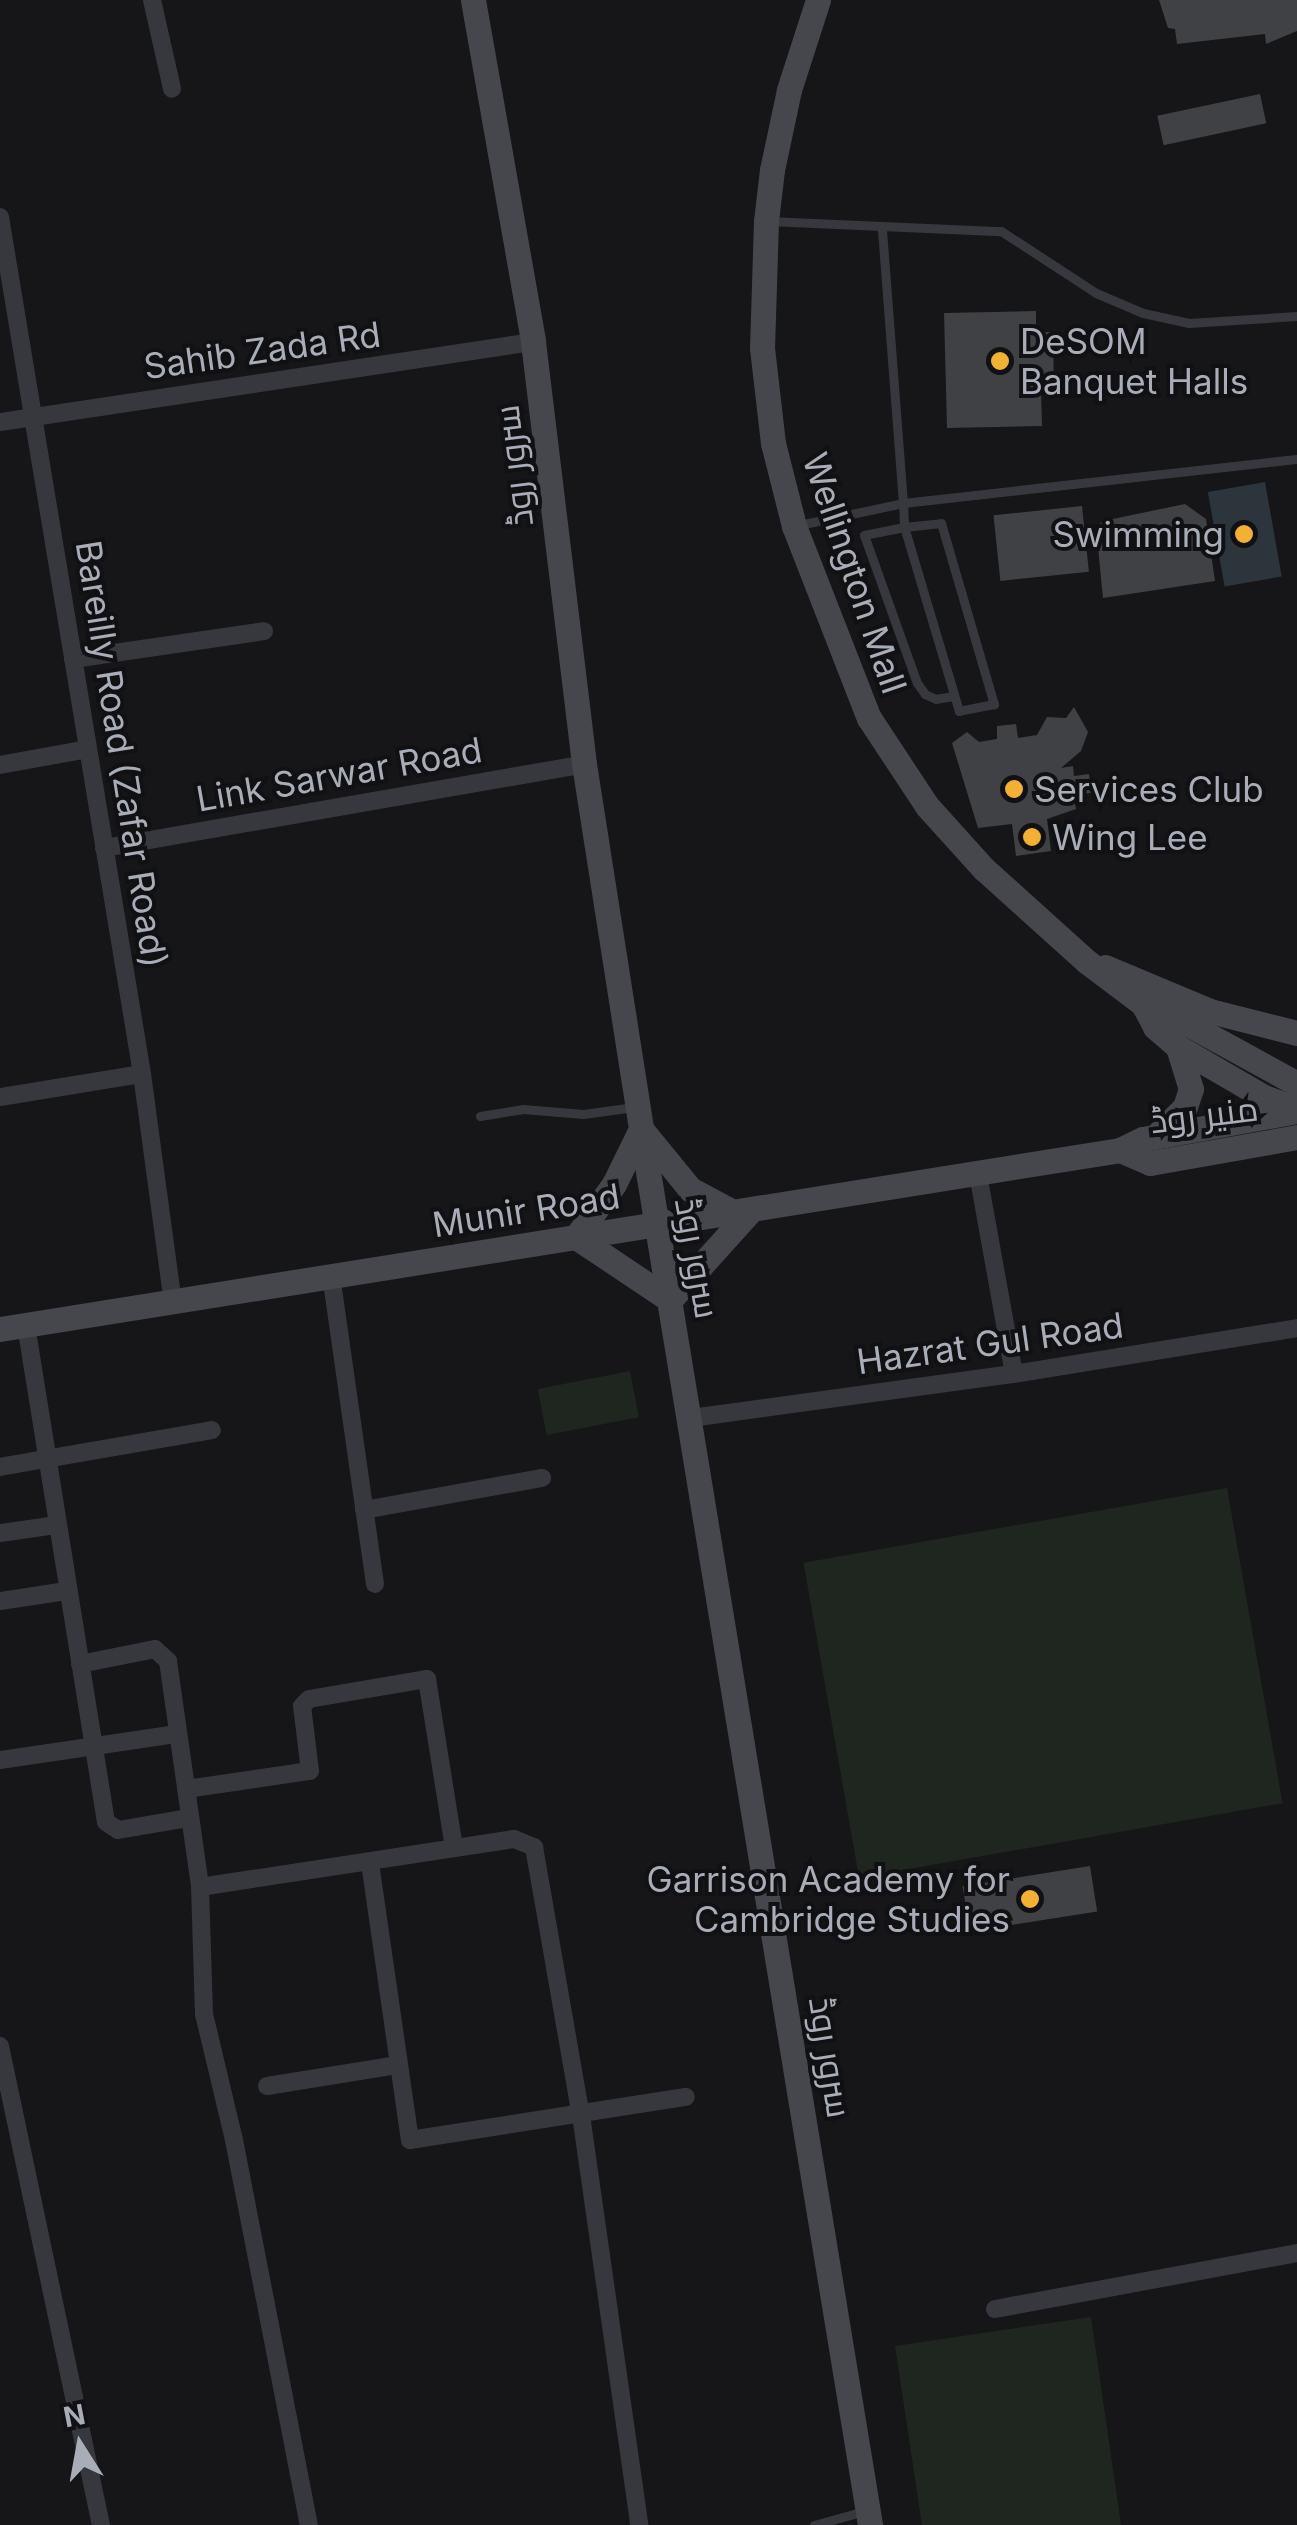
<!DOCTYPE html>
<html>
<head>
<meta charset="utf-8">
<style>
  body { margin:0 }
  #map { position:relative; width:1297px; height:2525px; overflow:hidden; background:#161618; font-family:Inter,Cairo,sans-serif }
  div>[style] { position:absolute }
  .green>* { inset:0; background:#1e261f; transform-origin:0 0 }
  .water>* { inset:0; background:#2c353c; transform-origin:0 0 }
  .building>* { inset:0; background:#404145; transform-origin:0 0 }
  .lane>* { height:9px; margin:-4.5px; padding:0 4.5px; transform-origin:4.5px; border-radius:4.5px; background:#37383d }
  .street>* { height:18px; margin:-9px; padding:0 9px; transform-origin:9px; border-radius:9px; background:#37383d }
  .secondary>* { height:25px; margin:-12.5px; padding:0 12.5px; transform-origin:12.5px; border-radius:12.5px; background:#45474d }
  .dots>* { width:28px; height:28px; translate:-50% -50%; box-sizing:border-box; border:5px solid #111113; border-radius:50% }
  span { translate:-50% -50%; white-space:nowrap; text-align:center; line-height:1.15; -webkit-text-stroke:8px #111113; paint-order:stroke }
  .poi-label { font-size:35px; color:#a8adb8 }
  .left { translate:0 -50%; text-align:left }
  .right { translate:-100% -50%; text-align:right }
  .street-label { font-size:35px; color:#a8adb8 }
  .north { position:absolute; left:30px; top:2395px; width:100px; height:100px; -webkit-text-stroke:8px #111113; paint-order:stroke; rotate:349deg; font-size:28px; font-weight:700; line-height:40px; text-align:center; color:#a8adb8 }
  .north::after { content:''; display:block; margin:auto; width:35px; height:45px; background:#a8adb8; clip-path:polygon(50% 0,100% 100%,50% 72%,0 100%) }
</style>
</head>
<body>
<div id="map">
  <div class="green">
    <div style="left:630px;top:1371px;width:47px;height:94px;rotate:79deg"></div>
    <div style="left:1227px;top:1488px;width:320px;height:430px;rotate:80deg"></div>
    <div style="clip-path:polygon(1091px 2317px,1121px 2525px,922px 2525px,895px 2346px)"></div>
  </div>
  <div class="water">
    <div style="left:1265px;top:482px;width:96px;height:58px;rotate:80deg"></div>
  </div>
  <div class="building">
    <div style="clip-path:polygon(1159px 0,1297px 0,1297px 31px,1266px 44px,1265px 34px,1177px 44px,1175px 29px,1168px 28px)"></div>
    <div style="left:1260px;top:94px;width:30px;height:105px;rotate:78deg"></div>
    <div style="clip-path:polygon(1036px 311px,1036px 332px,1053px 332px,1054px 389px,1041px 389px,1042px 426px,947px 428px,944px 313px)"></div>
    <div style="clip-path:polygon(1185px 504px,1206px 519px,1215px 581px,1103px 598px,1096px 527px,1103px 521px)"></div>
    <div style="left:1082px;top:506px;width:66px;height:89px;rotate:84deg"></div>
    <div style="clip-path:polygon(1074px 707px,1088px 732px,1081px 751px,1061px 768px,1073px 766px,1074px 776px,1089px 774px,1091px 793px,1074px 795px,1076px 809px,1047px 819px,1051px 851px,1016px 856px,1012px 824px,978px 828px,952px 743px,967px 732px,979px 742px,997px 739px,997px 726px,1016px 724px,1018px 738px,1037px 735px,1047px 717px,1066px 718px)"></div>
    <div style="left:1090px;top:1866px;width:46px;height:129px;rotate:81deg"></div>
  </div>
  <div class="lane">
    <div style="left:768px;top:221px;width:233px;rotate:2.5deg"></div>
    <div style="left:1001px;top:231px;width:113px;rotate:33.1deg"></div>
    <div style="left:1096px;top:293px;width:51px;rotate:23.1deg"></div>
    <div style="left:1143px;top:313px;width:47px;rotate:12.3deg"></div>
    <div style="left:1189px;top:323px;width:108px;rotate:-3.7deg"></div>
    <div style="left:799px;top:525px;width:106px;rotate:-11.9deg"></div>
    <div style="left:903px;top:503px;width:276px;rotate:-94.4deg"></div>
    <div style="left:954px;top:696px;width:18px;rotate:171deg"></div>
    <div style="left:936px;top:699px;width:12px;rotate:-156deg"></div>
    <div style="left:925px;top:694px;width:14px;rotate:-126deg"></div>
    <div style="left:917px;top:683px;width:157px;rotate:-109.7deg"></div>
    <div style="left:864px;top:535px;width:41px;rotate:-11.3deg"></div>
    <div style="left:904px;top:527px;width:37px;rotate:-6deg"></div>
    <div style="left:941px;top:523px;width:189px;rotate:73.7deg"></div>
    <div style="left:994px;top:704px;width:36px;rotate:169deg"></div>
    <div style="left:959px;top:711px;width:192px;rotate:-106.6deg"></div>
    <div style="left:904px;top:527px;width:24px;rotate:-92deg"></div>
    <div style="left:903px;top:503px;width:396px;rotate:-6.4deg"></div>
    <div style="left:480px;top:1116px;width:44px;rotate:-9.2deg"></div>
    <div style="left:523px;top:1109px;width:60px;rotate:4.8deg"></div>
    <div style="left:583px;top:1114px;width:52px;rotate:-7.7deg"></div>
    <div style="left:814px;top:2525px;width:53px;rotate:-15.4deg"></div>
  </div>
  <div class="street">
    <div style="left:152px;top:0;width:91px;rotate:77.3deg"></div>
    <div style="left:0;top:217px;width:869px;rotate:80.59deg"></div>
    <div style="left:142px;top:1074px;width:231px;rotate:82.3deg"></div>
    <div style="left:0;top:422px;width:539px;rotate:-8.54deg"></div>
    <div style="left:73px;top:659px;width:193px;rotate:-8.3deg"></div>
    <div style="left:0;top:765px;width:89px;rotate:-10.3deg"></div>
    <div style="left:104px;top:848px;width:487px;rotate:-9.9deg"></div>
    <div style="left:0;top:1097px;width:144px;rotate:-9.2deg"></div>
    <div style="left:978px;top:1174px;width:203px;rotate:79.8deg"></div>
    <div style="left:331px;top:1275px;width:312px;rotate:81.9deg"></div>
    <div style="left:26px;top:1325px;width:503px;rotate:80.86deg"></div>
    <div style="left:106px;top:1822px;width:14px;rotate:34deg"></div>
    <div style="left:118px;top:1830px;width:72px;rotate:-9.6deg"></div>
    <div style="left:691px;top:1418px;width:326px;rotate:-7.8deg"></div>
    <div style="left:1014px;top:1374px;width:287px;rotate:-9.2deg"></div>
    <div style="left:0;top:1467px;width:215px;rotate:-9.9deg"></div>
    <div style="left:364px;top:1510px;width:181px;rotate:-10.2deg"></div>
    <div style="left:0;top:1533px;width:58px;rotate:-8deg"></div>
    <div style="left:0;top:1601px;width:67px;rotate:-8.6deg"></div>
    <div style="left:80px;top:1664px;width:76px;rotate:-11.3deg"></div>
    <div style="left:155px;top:1649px;width:18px;rotate:43deg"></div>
    <div style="left:168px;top:1661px;width:228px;rotate:81.9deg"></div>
    <div style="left:200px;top:1887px;width:127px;rotate:88.2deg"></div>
    <div style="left:204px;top:2014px;width:130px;rotate:76.6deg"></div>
    <div style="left:234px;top:2140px;width:392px;rotate:79deg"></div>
    <div style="left:0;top:1760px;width:179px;rotate:-8.4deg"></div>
    <div style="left:186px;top:1789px;width:125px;rotate:-8.3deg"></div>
    <div style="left:310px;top:1771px;width:65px;rotate:-97deg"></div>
    <div style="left:302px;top:1706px;width:10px;rotate:-45deg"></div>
    <div style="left:309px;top:1699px;width:120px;rotate:-9.6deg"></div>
    <div style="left:427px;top:1679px;width:170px;rotate:80.9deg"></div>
    <div style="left:370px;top:1863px;width:280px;rotate:81.8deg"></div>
    <div style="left:410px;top:2140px;width:279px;rotate:-8.9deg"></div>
    <div style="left:200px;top:1887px;width:318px;rotate:-8.7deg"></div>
    <div style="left:514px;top:1839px;width:22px;rotate:22deg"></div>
    <div style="left:534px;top:1847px;width:272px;rotate:80.1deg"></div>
    <div style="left:581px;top:2115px;width:414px;rotate:81.9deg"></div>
    <div style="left:0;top:2046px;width:490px;rotate:78.1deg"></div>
    <div style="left:267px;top:2086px;width:133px;rotate:-9.1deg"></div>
    <div style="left:995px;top:2309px;width:307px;rotate:-10.5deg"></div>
  </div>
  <div class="secondary">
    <div style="left:473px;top:0;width:347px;rotate:80deg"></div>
    <div style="left:533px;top:342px;width:425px;rotate:83.1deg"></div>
    <div style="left:584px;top:764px;width:369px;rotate:81.1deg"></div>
    <div style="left:641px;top:1129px;width:1415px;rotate:80.68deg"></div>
    <div style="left:818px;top:0;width:95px;rotate:107.9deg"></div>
    <div style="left:789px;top:90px;width:82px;rotate:102deg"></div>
    <div style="left:772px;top:170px;width:51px;rotate:96.7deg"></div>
    <div style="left:766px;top:221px;width:127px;rotate:91.8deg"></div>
    <div style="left:762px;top:348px;width:96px;rotate:83.4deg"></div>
    <div style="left:773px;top:443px;width:86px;rotate:75.8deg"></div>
    <div style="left:794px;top:526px;width:206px;rotate:68.7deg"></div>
    <div style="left:869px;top:718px;width:105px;rotate:56.6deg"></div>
    <div style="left:927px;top:806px;width:85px;rotate:47.9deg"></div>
    <div style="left:984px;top:869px;width:137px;rotate:42deg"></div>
    <div style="left:1086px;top:961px;width:71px;rotate:37deg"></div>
    <div style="left:1143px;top:1004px;width:16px;rotate:14deg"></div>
    <div style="left:1159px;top:1008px;width:158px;rotate:28.8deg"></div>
    <div style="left:1105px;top:967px;width:114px;rotate:22.7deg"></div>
    <div style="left:1210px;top:1011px;width:90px;rotate:14.2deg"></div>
    <div style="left:1143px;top:1004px;width:26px;rotate:62deg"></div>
    <div style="left:1155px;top:1027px;width:30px;rotate:41deg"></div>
    <div style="left:1178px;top:1047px;width:99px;rotate:30.2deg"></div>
    <div style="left:1264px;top:1097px;width:35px;rotate:20deg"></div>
    <div style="left:1155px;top:1137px;width:42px;rotate:-45deg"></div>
    <div style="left:1185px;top:1107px;width:19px;rotate:-72deg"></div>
    <div style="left:1191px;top:1089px;width:44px;rotate:-107.2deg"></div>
    <div style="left:1120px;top:1150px;width:33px;rotate:23deg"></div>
    <div style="left:1150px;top:1163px;width:149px;rotate:-10deg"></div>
    <div style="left:735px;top:1213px;width:51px;rotate:-151.9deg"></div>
    <div style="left:690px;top:1189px;width:77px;rotate:-129.2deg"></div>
    <div style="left:641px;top:1129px;width:61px;rotate:116.1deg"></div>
    <div style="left:614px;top:1184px;width:65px;rotate:125.6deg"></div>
    <div style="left:576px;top:1237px;width:113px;rotate:33.8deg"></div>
    <div style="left:670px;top:1300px;width:121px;rotate:-48deg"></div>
    <div style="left:0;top:1329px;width:1134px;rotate:-9.08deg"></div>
    <div style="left:1120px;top:1150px;width:25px;rotate:-26deg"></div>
    <div style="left:1143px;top:1139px;width:157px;rotate:-10.3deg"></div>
  </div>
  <div class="dots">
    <div style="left:1000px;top:361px;background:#f2b134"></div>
    <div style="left:1244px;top:534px;background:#f2b134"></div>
    <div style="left:1014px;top:789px;background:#f2b134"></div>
    <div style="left:1032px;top:837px;background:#f2b134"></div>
    <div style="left:1030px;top:1899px;background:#f2b134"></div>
  </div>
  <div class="poi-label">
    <span class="left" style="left:1020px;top:361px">DeSOM<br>Banquet Halls</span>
    <span class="right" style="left:1224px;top:534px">Swimming</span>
    <span class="left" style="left:1034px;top:789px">Services Club</span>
    <span class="left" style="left:1052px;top:837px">Wing Lee</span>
    <span class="right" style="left:1010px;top:1899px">Garrison Academy for<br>Cambridge Studies</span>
  </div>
  <div class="street-label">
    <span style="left:262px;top:350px;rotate:-8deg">Sahib Zada Rd</span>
    <span style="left:513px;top:466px;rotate:-97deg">سرور روڈ</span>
    <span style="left:855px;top:573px;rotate:71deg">Wellington Mall</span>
    <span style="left:122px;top:754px;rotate:81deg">Bareilly Road (Zafar Road)</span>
    <span style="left:339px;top:774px;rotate:-10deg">Link Sarwar Road</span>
    <span style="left:1204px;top:1114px;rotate:-7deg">منیر روڈ</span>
    <span style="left:526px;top:1210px;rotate:-9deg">Munir Road</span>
    <span style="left:698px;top:1258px;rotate:80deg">سرور روڈ</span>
    <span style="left:990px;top:1343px;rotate:-8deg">Hazrat Gul Road</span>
    <span style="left:831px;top:2057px;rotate:81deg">سرور روڈ</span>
  </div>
  <div class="north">N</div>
</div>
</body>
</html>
